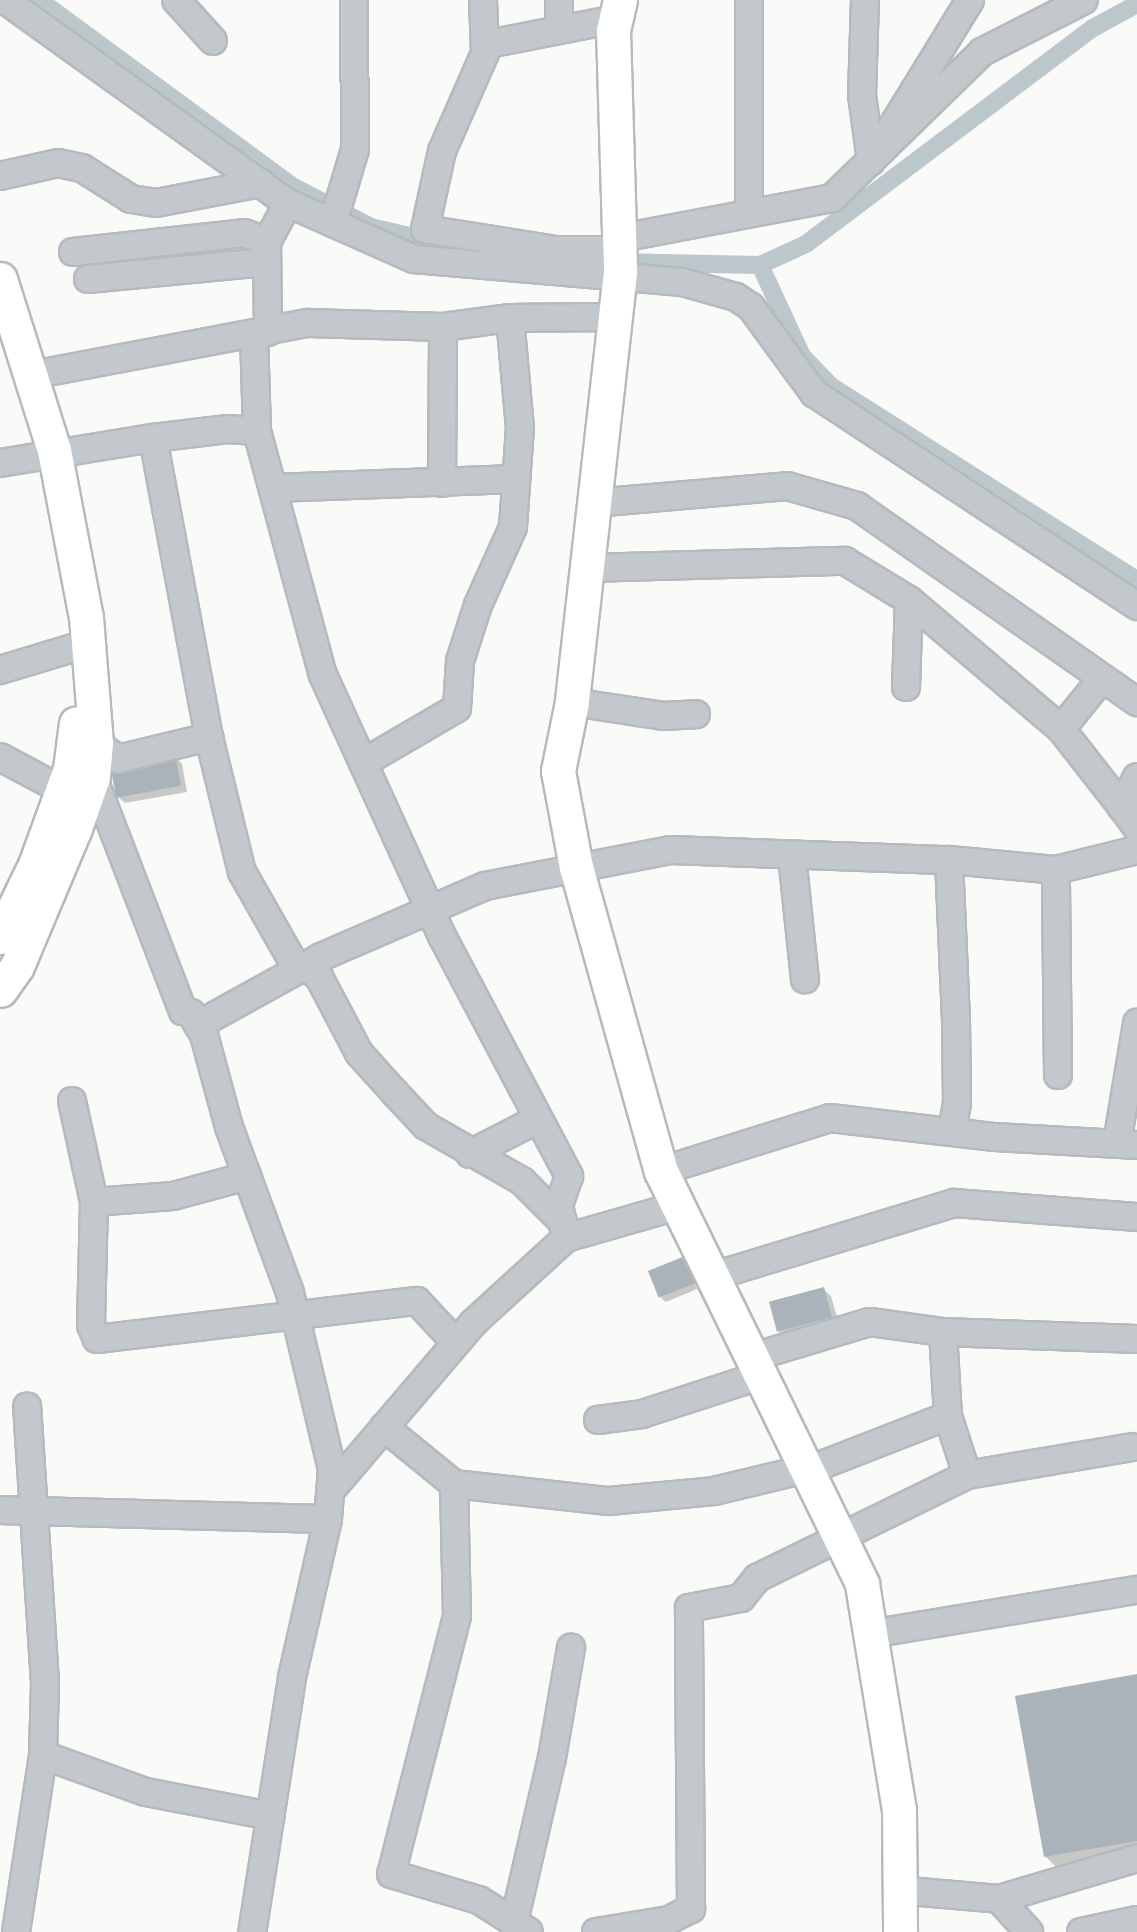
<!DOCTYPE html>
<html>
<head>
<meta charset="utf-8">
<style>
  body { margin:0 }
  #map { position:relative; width:1137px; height:1932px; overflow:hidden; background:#fafaf8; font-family:"Space Grotesk",sans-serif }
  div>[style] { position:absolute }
  .shadow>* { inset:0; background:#0003 }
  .canal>* { height:18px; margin:-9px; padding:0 9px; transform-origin:9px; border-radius:9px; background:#bbc7cb }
  .building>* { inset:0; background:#aab3b9; transform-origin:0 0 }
  .roads { filter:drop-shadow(2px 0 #b5babe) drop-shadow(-2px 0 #b5babe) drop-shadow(0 2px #b5babe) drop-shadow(0 -2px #b5babe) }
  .minor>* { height:26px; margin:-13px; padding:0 13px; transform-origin:13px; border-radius:13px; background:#c3c8cc }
  .major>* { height:33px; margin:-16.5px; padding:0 16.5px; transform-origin:16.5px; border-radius:16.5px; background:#fff }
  span { translate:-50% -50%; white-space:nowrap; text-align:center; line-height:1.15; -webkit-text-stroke:7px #fff; paint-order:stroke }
</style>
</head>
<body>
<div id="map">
  <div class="shadow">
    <div style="clip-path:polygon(175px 756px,182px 764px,187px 792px,125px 803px,117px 796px)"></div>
    <div style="clip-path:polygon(685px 1261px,697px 1289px,666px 1302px,661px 1298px)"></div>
    <div style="clip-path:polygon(823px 1289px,831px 1296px,839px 1324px,787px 1339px,779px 1332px)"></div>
    <div style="clip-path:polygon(1137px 1676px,1137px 1853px,1056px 1867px,1046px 1857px)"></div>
  </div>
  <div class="canal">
    <div style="left:39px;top:0;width:314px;rotate:36.3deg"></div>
    <div style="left:292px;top:186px;width:89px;rotate:27.4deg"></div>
    <div style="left:371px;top:227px;width:118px;rotate:13.2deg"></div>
    <div style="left:615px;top:262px;width:145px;rotate:1.2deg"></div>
    <div style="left:760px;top:265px;width:51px;rotate:-24.5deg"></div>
    <div style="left:806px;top:244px;width:359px;rotate:-37deg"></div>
    <div style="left:1093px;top:28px;width:50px;rotate:-28.6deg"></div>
    <div style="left:760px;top:265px;width:100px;rotate:65.2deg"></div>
    <div style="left:802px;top:356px;width:42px;rotate:46deg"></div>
    <div style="left:831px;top:386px;width:362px;rotate:32.4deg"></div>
  </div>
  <div class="building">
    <div style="left:175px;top:754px;width:32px;height:66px;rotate:79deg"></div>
    <div style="left:685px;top:1256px;width:29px;height:40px;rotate:68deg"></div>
    <div style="left:824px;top:1287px;width:31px;height:57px;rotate:75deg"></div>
    <div style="clip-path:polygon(1137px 1674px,1137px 1841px,1044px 1857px,1015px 1696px)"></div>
  </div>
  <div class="roads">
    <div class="minor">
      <div style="left:5px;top:0;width:348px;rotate:35.7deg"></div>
      <div style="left:288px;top:203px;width:138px;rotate:24deg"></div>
      <div style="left:414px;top:259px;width:269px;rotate:4.9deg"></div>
      <div style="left:682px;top:282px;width:56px;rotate:15.5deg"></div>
      <div style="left:736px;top:297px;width:18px;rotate:34deg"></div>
      <div style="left:751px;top:307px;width:107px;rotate:53.8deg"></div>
      <div style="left:814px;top:393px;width:387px;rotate:33.4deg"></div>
      <div style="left:176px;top:0;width:55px;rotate:47.9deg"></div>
      <div style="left:483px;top:0;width:52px;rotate:87.8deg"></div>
      <div style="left:559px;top:0;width:30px;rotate:90deg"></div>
      <div style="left:749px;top:0;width:213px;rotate:90deg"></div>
      <div style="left:865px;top:0;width:95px;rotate:91.8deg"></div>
      <div style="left:862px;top:95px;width:67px;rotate:82.2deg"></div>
      <div style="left:616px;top:19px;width:129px;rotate:168.9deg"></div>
      <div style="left:489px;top:44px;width:117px;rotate:113.7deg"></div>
      <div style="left:442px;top:151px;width:80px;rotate:102.3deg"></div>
      <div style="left:425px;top:229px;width:133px;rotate:9.1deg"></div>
      <div style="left:556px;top:250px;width:65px"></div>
      <div style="left:892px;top:127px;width:149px;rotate:-58.4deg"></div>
      <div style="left:0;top:176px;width:59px;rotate:-12.6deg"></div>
      <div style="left:58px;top:163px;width:25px;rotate:12deg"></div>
      <div style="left:82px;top:168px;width:58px;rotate:32.3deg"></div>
      <div style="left:131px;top:199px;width:25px;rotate:9deg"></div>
      <div style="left:156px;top:203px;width:107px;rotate:-10.8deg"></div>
      <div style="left:333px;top:223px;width:77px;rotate:-73.4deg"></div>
      <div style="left:355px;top:149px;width:149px;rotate:-90.4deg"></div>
      <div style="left:621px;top:238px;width:215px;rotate:-10.7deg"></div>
      <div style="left:832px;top:198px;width:209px;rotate:-44.2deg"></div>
      <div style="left:982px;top:52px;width:114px;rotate:-27deg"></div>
      <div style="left:73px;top:252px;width:172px;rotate:-6.3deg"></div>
      <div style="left:244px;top:233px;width:25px;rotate:21deg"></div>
      <div style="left:88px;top:279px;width:178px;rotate:-5.5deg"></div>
      <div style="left:268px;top:332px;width:90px;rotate:-90.6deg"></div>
      <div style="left:267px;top:242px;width:44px;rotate:-61.7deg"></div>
      <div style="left:254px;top:335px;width:96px;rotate:88.2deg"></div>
      <div style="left:257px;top:431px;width:253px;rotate:74.9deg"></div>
      <div style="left:323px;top:675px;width:287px;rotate:65.5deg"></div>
      <div style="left:442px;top:936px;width:272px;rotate:62.1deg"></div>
      <div style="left:569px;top:1176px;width:31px;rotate:109deg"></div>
      <div style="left:559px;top:1205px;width:34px;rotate:78deg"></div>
      <div style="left:32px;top:375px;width:281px;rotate:-10.7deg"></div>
      <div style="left:308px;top:323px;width:135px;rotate:1.7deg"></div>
      <div style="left:443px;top:327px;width:68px;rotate:-7.7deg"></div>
      <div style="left:510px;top:318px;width:105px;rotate:-0.5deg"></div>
      <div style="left:153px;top:438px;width:304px;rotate:79.4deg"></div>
      <div style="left:209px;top:737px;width:139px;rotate:76.3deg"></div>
      <div style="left:242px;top:872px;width:112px;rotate:60.4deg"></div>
      <div style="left:297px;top:969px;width:9px;rotate:-21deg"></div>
      <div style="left:305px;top:966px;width:18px;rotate:38deg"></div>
      <div style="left:319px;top:977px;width:86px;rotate:62.2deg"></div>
      <div style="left:359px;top:1053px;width:54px;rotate:48deg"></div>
      <div style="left:395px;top:1093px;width:45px;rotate:46.8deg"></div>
      <div style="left:426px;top:1126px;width:111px;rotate:29.8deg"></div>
      <div style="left:522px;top:1181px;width:58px;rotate:45deg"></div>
      <div style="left:0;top:463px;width:155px;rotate:-9.3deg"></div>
      <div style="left:153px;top:438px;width:75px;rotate:-6.9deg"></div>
      <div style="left:227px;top:429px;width:30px;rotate:4deg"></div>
      <div style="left:442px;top:483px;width:156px;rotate:-89.6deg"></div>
      <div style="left:273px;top:488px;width:243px;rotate:-2.1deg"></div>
      <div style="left:594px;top:503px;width:194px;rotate:-5deg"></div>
      <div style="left:787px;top:486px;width:73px;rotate:15.9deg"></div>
      <div style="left:857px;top:506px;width:342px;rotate:35deg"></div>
      <div style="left:587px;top:568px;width:258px;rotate:-1.6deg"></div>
      <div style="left:845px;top:561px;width:75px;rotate:31.4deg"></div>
      <div style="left:909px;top:600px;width:199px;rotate:40.3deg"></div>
      <div style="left:1061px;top:729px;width:99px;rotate:52deg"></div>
      <div style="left:0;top:670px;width:76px;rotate:-16.8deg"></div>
      <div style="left:906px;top:687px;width:87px;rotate:-88deg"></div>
      <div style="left:572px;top:702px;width:92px;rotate:8.7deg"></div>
      <div style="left:663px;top:716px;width:33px;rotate:-3deg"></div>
      <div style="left:1061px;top:729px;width:62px;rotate:-50.9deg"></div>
      <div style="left:96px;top:743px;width:27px;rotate:36deg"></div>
      <div style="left:118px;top:759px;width:94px;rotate:-13.6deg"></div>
      <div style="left:0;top:757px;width:70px;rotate:28deg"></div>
      <div style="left:363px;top:763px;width:109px;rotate:-30.3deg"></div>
      <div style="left:457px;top:708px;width:47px;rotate:-86.3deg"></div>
      <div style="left:460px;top:661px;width:59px;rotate:-72.2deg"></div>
      <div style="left:478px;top:605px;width:85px;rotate:-65.8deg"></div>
      <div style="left:513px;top:527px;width:99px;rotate:-86deg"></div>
      <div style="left:520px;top:428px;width:110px;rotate:-95.2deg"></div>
      <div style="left:93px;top:777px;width:251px;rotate:69deg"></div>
      <div style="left:183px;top:1011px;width:8px;rotate:14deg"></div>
      <div style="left:191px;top:1013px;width:26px;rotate:59deg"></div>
      <div style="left:204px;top:1035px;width:95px;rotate:74.8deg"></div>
      <div style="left:229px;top:1127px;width:177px;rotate:69.8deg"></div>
      <div style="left:290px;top:1293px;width:181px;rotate:76.6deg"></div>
      <div style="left:332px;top:1469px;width:50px;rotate:94.6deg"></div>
      <div style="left:328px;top:1519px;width:163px;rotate:102.8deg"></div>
      <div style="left:292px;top:1678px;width:257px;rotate:98.9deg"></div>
      <div style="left:1137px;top:777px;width:34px;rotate:117deg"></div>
      <div style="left:1122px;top:807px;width:26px;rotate:54deg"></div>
      <div style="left:792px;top:856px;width:124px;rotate:84deg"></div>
      <div style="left:949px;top:860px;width:107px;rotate:5.3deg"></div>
      <div style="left:198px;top:1025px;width:141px;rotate:-28.9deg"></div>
      <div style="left:321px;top:957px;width:179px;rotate:-23.4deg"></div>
      <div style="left:485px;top:886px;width:189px;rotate:-11deg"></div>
      <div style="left:671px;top:850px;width:278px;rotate:2.1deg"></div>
      <div style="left:949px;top:860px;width:161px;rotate:87.5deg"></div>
      <div style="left:956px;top:1021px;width:82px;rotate:89.3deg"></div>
      <div style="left:957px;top:1103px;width:28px;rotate:100deg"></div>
      <div style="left:1058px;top:1075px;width:205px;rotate:-90.6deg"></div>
      <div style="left:1056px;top:870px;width:83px;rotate:-13.9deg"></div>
      <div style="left:72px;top:1101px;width:103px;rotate:77.7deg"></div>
      <div style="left:94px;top:1202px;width:123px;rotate:91.4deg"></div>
      <div style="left:91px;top:1325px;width:15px;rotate:67deg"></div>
      <div style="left:97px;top:1339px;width:322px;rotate:-6.8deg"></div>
      <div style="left:417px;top:1301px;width:57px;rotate:47.1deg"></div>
      <div style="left:1117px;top:1143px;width:122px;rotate:-80.5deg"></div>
      <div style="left:470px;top:1154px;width:76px;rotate:-27.2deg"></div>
      <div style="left:661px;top:1171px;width:177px;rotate:-17.4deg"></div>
      <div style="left:830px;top:1118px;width:166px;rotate:6.6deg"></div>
      <div style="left:995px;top:1137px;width:142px;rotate:3.2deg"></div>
      <div style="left:94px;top:1202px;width:79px;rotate:-4.3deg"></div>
      <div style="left:173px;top:1196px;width:77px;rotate:-15.1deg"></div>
      <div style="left:714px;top:1276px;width:251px;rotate:-16.9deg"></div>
      <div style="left:954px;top:1203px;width:184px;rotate:4.4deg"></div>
      <div style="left:943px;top:1332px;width:84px;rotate:86.6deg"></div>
      <div style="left:948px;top:1416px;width:62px;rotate:72.1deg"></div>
      <div style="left:753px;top:1357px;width:122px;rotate:-16.7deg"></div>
      <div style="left:870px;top:1322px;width:74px;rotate:7.8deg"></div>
      <div style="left:943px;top:1332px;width:194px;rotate:2.1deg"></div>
      <div style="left:598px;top:1420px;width:44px;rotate:-7.8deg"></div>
      <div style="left:642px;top:1414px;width:126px;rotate:-18deg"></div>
      <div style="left:384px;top:1427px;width:90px;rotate:39.2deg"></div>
      <div style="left:454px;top:1484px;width:132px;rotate:88.7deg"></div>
      <div style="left:457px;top:1616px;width:266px;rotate:104.3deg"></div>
      <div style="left:391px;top:1874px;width:92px;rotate:16.5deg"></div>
      <div style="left:479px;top:1900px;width:59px;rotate:32.6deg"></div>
      <div style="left:454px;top:1484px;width:156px;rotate:6.3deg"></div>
      <div style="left:609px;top:1501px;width:105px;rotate:-5.4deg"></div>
      <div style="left:714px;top:1491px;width:111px;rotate:-13.5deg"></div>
      <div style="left:822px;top:1465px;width:135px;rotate:-21.3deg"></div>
      <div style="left:331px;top:1490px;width:219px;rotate:-49.6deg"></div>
      <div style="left:473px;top:1323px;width:126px;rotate:-42.4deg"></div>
      <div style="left:566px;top:1238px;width:119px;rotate:-16.1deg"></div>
      <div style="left:0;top:1510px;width:328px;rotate:1.6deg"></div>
      <div style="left:870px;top:1634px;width:271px;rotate:-9.4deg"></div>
      <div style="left:43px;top:1755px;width:109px;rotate:19.8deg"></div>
      <div style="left:146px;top:1792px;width:127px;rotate:10.9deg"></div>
      <div style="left:897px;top:1890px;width:102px;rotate:5deg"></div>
      <div style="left:999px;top:1899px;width:45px;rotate:47.7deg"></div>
      <div style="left:999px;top:1899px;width:144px;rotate:-16.5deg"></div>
      <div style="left:514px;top:1922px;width:168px;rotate:-77deg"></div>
      <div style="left:552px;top:1758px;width:112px;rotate:-80.2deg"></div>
      <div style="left:16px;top:1932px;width:179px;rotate:-81.3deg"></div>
      <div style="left:43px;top:1755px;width:72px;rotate:-88.4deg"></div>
      <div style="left:45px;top:1683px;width:277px;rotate:-93.7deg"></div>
      <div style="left:596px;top:1932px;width:74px;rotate:-9.3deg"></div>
      <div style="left:669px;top:1920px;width:25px;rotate:-27deg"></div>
      <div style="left:691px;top:1909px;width:301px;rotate:-90.4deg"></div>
      <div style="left:689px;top:1608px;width:53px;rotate:-10.9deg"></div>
      <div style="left:741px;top:1598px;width:26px;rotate:-51deg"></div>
      <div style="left:757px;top:1578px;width:234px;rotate:-26.1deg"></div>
      <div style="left:967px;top:1475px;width:167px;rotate:-9.6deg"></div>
      <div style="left:1081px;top:1932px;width:57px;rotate:-12.1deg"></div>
    </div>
    <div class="major">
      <div style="left:620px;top:0;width:31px;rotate:103deg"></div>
      <div style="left:613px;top:30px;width:242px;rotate:88.3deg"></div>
      <div style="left:620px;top:272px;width:433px;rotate:96.4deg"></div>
      <div style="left:572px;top:702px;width:70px;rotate:101.5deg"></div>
      <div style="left:558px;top:771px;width:98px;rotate:79.4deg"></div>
      <div style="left:576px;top:867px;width:316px;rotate:74.4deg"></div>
      <div style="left:661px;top:1171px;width:459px;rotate:64deg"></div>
      <div style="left:862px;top:1584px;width:229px;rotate:80.7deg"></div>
      <div style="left:899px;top:1810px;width:122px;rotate:89.5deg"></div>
      <div style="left:0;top:279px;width:179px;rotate:72.5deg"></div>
      <div style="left:54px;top:450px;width:170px;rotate:79.2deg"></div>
      <div style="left:86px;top:617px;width:126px;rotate:85.5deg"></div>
      <div style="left:96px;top:743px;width:34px;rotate:95deg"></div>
      <div style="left:93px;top:777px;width:54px;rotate:109.4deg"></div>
      <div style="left:75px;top:828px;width:150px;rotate:112.8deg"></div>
      <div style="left:17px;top:966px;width:29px;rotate:125deg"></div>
      <div style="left:0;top:937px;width:80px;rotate:-64.1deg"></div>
      <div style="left:35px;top:865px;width:102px;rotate:-70deg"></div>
      <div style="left:70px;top:769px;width:46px;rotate:-82.6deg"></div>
    </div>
  </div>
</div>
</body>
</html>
